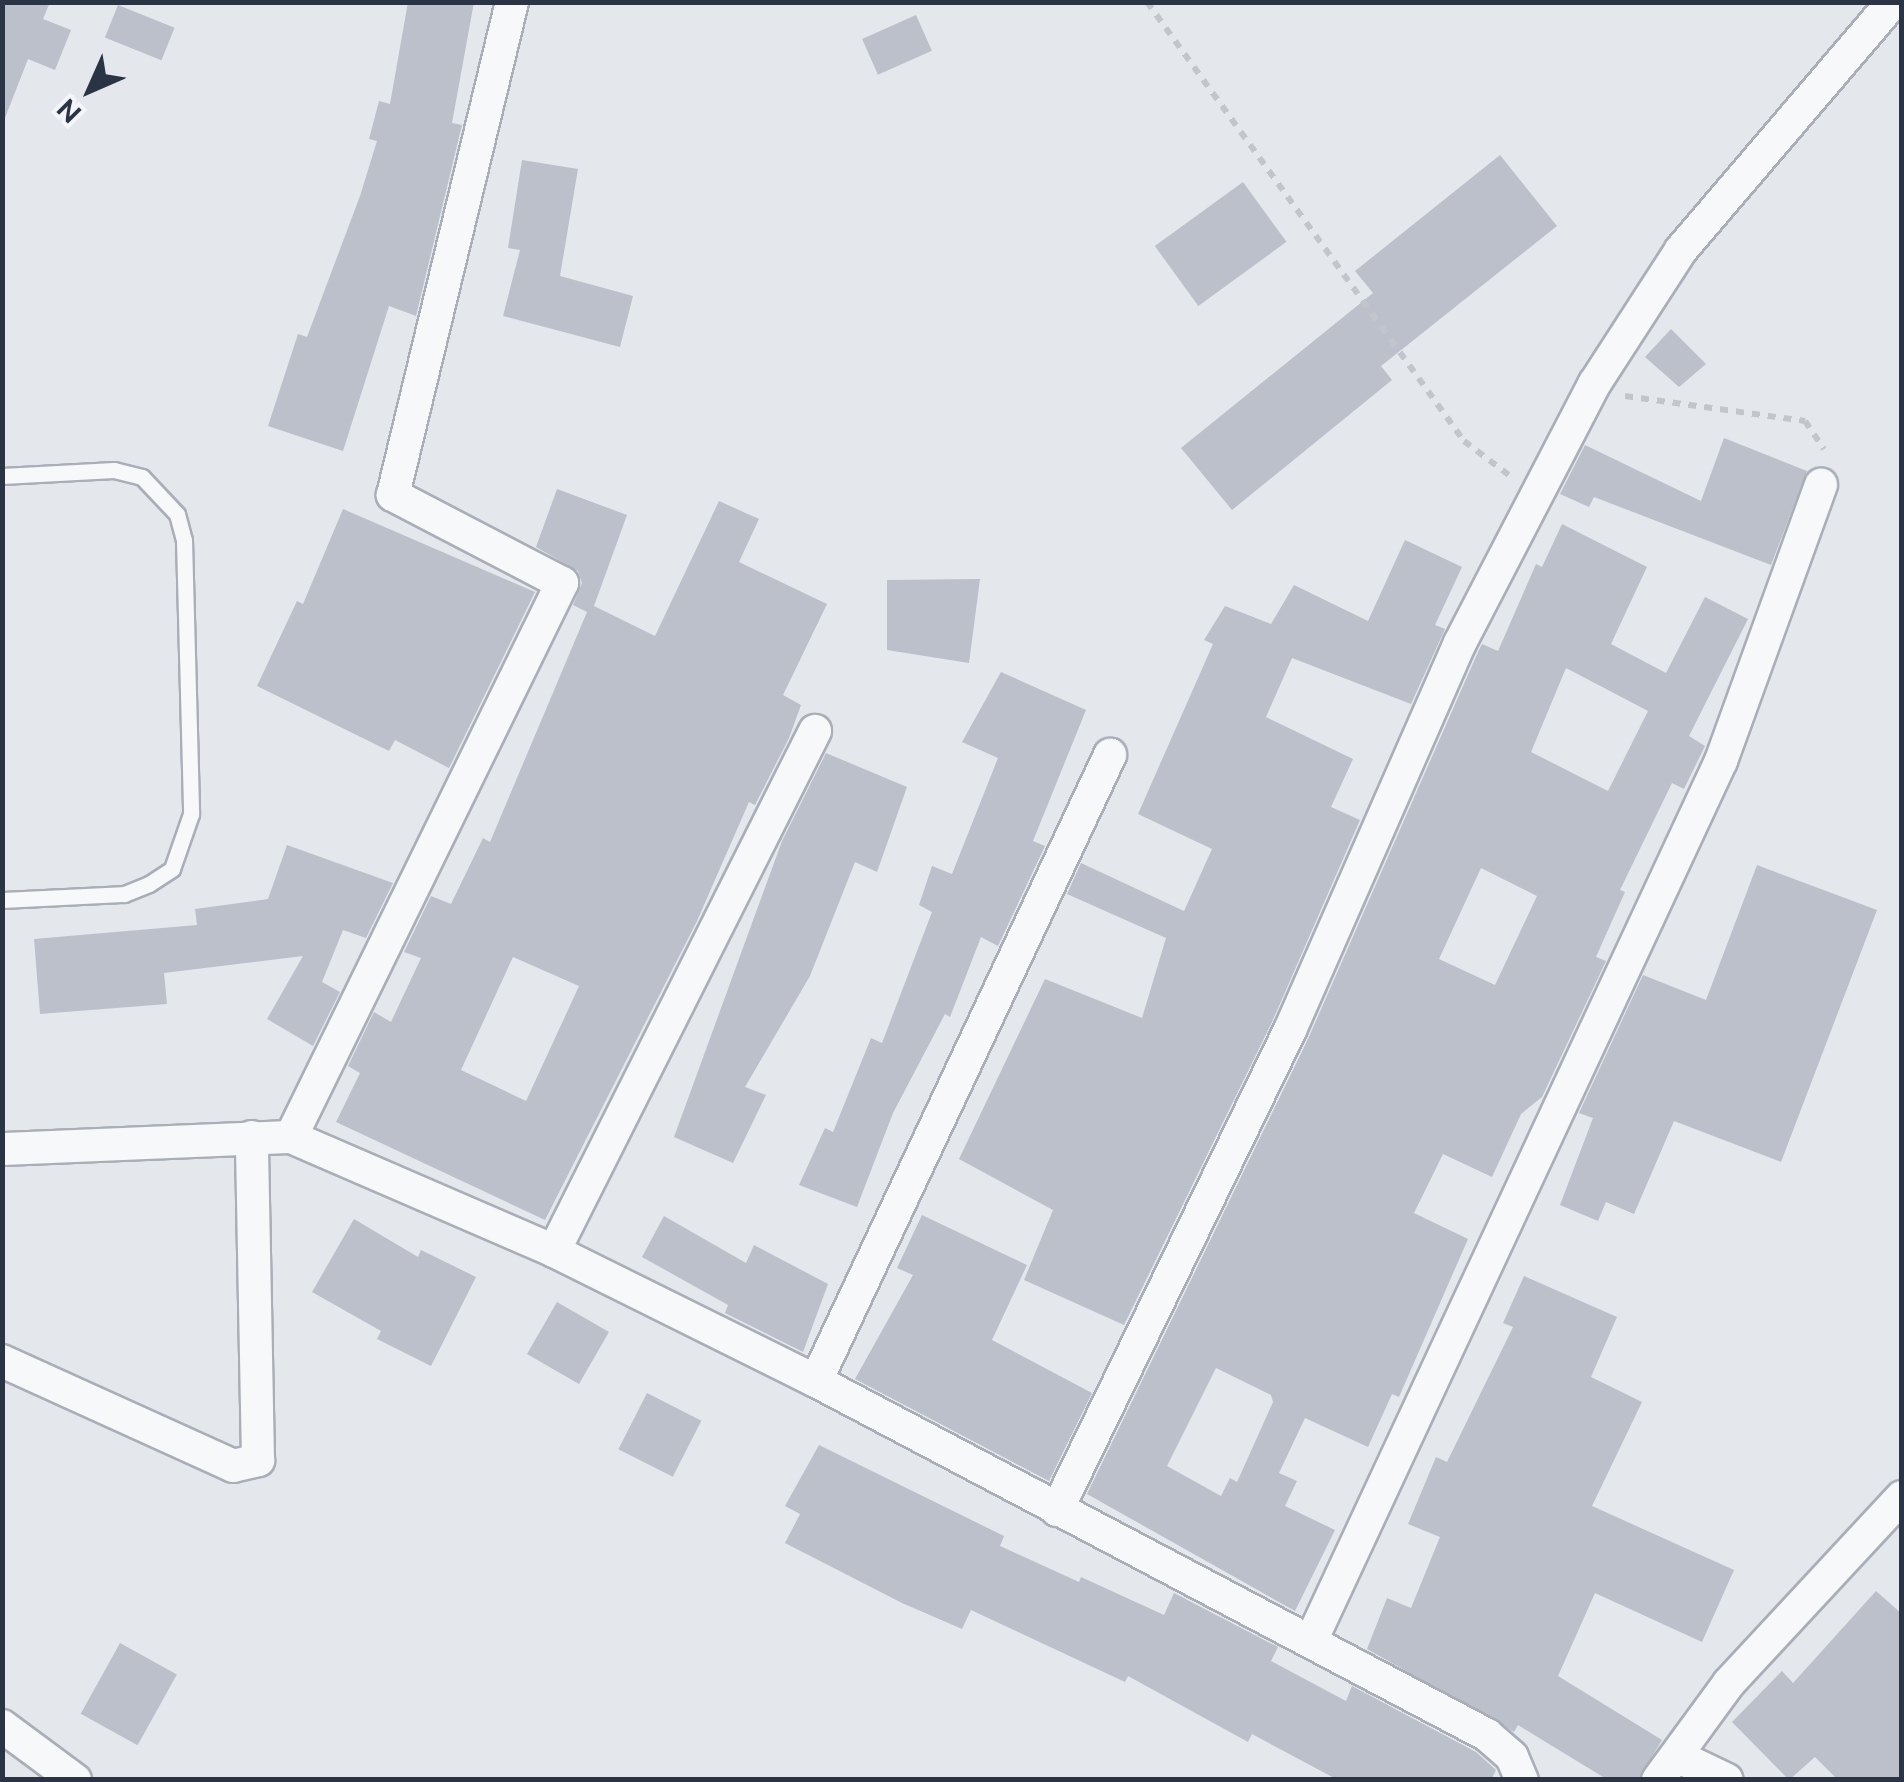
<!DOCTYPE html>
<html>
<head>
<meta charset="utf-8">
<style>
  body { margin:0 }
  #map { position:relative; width:1904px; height:1782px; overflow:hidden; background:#e4e7ec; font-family:Ubuntu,sans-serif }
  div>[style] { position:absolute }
  .building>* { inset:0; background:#bbc0ca; transform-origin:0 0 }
  .path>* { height:6px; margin-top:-3px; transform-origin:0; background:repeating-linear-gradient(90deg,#c2c5cb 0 8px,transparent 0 16px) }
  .roads { filter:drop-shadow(2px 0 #a9aeb7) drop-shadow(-2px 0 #a9aeb7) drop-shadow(0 2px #a9aeb7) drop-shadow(0 -2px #a9aeb7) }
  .lane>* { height:15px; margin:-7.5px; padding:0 7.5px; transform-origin:7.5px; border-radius:7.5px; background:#f7f8fa }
  .street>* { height:32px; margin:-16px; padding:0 16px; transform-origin:16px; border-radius:16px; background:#f7f8fa }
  span { translate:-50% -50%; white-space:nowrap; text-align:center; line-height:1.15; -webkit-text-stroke:8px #f4f6f9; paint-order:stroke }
  .frame { position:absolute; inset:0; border:5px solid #2b3445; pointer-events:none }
  .north { position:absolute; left:40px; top:40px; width:100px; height:100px; -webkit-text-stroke:8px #f4f6f9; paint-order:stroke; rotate:225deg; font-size:28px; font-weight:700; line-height:40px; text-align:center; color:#2b3445 }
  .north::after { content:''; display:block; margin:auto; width:35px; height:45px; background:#2b3445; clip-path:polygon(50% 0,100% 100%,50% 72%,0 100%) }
</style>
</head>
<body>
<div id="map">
  <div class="building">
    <div style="clip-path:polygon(2px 2px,50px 2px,43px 19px,71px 30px,55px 70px,28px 59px,5px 118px)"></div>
    <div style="clip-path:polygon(408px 2px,474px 2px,452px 123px,462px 125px,416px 316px,389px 306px,343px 451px,268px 426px,298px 334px,307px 337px,360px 196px,377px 141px,369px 139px,379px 101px,390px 104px)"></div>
    <div style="left:118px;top:5px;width:61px;height:35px;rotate:22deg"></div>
    <div style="left:916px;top:15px;width:39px;height:59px;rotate:66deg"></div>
    <div style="clip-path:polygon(1500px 155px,1557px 226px,1381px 366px,1392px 380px,1232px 510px,1181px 448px,1373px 293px,1355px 271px)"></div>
    <div style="clip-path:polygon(522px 160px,578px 169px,560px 276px,633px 296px,620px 347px,503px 316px,520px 250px,508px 248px)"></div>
    <div style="left:1243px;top:182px;width:74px;height:109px;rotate:54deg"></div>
    <div style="clip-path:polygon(1671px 329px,1706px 364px,1679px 387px,1645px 357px)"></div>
    <div style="clip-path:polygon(1724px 438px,1807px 471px,1771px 565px,1594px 497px,1589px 507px,1560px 494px,1585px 445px,1701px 501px)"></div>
    <div style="clip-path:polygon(evenodd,557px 489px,627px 515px,594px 606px,655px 636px,719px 501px,759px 519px,739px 562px,827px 604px,783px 695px,801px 705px,789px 738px,755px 805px,749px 802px,697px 921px,545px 1220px,336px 1122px,360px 1073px,348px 1066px,374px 1012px,391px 1022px,421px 958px,404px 952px,431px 896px,451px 904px,483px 838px,490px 842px,587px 612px,573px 605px,582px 583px,578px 571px,536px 547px,557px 489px,513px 957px,579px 986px,526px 1101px,461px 1070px,513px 957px)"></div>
    <div style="clip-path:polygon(343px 509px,535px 592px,449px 768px,395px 740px,389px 751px,257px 686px,297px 601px,303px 604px)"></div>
    <div style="clip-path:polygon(evenodd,1562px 524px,1647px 567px,1611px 644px,1666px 673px,1705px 597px,1748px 619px,1689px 736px,1705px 746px,1684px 789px,1672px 783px,1620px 890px,1625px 892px,1596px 957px,1606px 961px,1542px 1097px,1521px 1114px,1492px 1177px,1443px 1154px,1414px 1213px,1468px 1239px,1399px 1397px,1392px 1394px,1368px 1447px,1305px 1418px,1279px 1473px,1297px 1481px,1285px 1506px,1335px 1530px,1295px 1611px,1087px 1494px,1308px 1039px,1478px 652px,1482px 644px,1498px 651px,1536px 564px,1542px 567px,1562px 524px,1566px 668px,1648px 711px,1608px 791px,1531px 752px,1566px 668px,1562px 524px,1481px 868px,1537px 896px,1495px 985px,1439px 959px,1481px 868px,1562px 524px,1216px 1368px,1271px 1395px,1273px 1402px,1237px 1482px,1230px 1478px,1221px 1496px,1167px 1466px,1216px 1368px)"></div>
    <div style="clip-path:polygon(1405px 540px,1462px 567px,1435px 625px,1445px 629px,1411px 704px,1292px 658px,1266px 717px,1353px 759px,1331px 807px,1360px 820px,1272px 1022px,1124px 1325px,1024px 1280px,1053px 1210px,959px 1159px,1045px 979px,1142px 1018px,1166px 938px,1067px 894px,1081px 863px,1184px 911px,1212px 849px,1138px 814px,1213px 644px,1204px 640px,1225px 606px,1271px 624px,1294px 585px,1368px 621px)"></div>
    <div style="clip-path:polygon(980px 579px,969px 663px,887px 650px,887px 580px)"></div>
    <div style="clip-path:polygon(1001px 672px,1086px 710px,1033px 841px,1045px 846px,998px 946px,981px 937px,950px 1017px,945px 1014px,893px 1113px,857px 1207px,799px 1185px,825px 1128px,833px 1132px,871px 1038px,882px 1043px,932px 912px,919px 905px,932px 866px,952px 874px,998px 758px,962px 742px)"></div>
    <div style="clip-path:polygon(826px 753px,907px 787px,877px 872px,855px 862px,810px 976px,745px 1087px,766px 1095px,733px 1163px,674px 1137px,782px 841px)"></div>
    <div style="clip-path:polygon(287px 845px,393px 883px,366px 938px,343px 930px,322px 982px,340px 992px,313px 1046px,267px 1019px,303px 956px,164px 973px,167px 1004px,40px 1014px,34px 939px,197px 925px,195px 909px,268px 899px)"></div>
    <div style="clip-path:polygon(1757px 865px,1877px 910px,1781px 1162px,1674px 1121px,1634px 1214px,1606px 1202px,1598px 1221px,1560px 1205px,1593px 1118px,1579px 1113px,1643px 975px,1706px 1000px)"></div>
    <div style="clip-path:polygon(922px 1215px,1027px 1265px,992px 1340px,1092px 1393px,1049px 1481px,855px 1379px,913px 1275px,897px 1268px)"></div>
    <div style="clip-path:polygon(664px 1216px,746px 1263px,754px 1245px,828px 1284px,803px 1352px,725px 1313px,728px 1305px,642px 1257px)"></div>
    <div style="clip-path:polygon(354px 1219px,418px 1257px,421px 1250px,476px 1277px,431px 1366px,377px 1339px,381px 1331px,312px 1292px)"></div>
    <div style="clip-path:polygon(1524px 1276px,1617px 1317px,1591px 1377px,1642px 1402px,1592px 1506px,1734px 1570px,1702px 1642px,1595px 1593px,1558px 1676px,1662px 1740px,1638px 1780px,1608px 1780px,1518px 1725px,1514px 1732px,1367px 1649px,1387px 1598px,1411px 1608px,1440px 1537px,1408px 1524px,1436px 1457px,1447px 1462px,1513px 1327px,1503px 1323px)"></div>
    <div style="left:557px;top:1302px;width:60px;height:60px;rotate:30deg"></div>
    <div style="left:647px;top:1393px;width:61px;height:63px;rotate:27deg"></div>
    <div style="clip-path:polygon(819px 1445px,1004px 1536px,1000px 1546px,1079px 1582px,1081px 1577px,1164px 1615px,1174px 1593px,1278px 1647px,1271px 1661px,1346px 1701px,1352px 1686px,1476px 1752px,1496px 1770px,1491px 1780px,1338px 1780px,1252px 1734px,1248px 1742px,1128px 1676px,1125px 1682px,971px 1610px,962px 1629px,902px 1603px,785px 1543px,800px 1514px,785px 1506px)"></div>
    <div style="clip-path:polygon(1876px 1591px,1902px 1614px,1902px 1780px,1838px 1780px,1815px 1757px,1789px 1780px,1732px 1722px,1782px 1671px,1793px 1683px)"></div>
    <div style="left:120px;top:1643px;width:65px;height:81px;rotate:29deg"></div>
  </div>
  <div class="path">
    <div style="left:1147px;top:2px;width:541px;rotate:54.17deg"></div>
    <div style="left:1464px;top:441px;width:56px;rotate:37.1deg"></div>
    <div style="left:1625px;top:396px;width:182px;rotate:7.9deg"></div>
    <div style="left:1805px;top:421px;width:34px;rotate:56deg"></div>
  </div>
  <div class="roads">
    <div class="lane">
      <div style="left:2px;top:476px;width:112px;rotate:-3.1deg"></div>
      <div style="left:114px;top:470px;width:29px;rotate:14deg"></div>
      <div style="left:142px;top:477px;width:51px;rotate:46.6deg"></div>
      <div style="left:177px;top:514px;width:27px;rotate:75deg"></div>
      <div style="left:184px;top:540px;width:274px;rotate:88.5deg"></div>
      <div style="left:191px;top:814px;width:58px;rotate:109.1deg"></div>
      <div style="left:172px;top:869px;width:27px;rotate:147deg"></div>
      <div style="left:149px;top:884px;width:27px;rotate:158deg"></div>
      <div style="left:124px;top:894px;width:122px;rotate:177.2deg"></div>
    </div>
    <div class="street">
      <div style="left:291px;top:1137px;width:617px;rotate:-63.93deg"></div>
      <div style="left:562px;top:583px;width:191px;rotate:-152.5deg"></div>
      <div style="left:393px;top:495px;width:507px;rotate:-76.43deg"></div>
      <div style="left:2px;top:1149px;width:289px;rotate:-2.4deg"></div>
      <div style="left:291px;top:1137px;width:287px;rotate:23.4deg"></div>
      <div style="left:554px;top:1251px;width:292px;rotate:26.4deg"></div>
      <div style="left:816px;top:1381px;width:759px;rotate:27.81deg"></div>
      <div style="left:1487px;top:1735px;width:33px;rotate:41deg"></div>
      <div style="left:1512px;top:1757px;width:25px;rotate:67deg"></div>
      <div style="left:554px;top:1251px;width:582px;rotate:-63.35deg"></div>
      <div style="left:2px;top:1361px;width:254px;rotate:24.4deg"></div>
      <div style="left:233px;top:1466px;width:26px;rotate:-13deg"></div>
      <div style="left:258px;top:1460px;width:323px;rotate:-91.1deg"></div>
      <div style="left:816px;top:1381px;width:692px;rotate:-64.84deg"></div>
      <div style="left:1057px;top:1510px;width:534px;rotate:-64.11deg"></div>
      <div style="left:1290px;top:1030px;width:423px;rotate:-66.3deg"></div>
      <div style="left:1460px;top:643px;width:293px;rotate:-62.6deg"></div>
      <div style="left:1595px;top:383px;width:158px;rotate:-57.1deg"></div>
      <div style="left:1681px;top:250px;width:326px;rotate:-49.5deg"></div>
      <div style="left:1311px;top:1641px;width:971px;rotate:-65.02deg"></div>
      <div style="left:1721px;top:761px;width:294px;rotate:-70.1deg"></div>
      <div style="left:2px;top:1726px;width:91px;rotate:36.5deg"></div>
      <div style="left:1677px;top:1756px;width:55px;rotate:25.6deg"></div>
      <div style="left:1658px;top:1780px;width:120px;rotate:-53.8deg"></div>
      <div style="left:1729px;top:1683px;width:254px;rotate:-47.1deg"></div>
    </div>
  </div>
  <div class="frame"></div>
  <div class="north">N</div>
</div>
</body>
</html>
